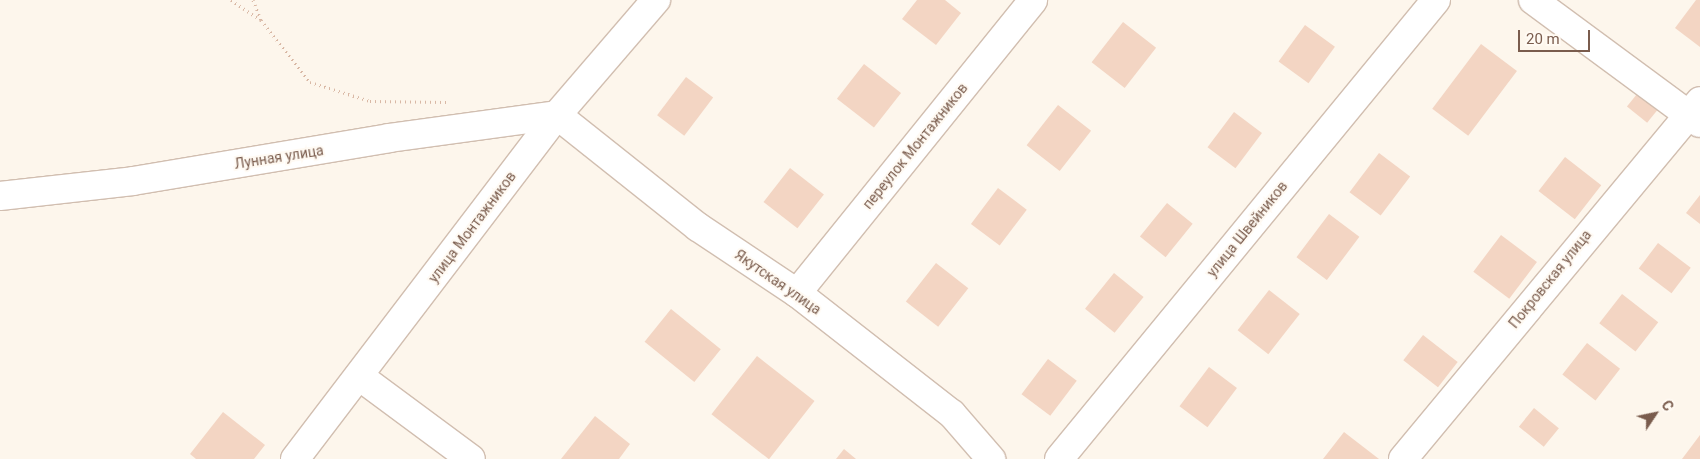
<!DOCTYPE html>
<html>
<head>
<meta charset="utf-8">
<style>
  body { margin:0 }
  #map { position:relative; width:1700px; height:459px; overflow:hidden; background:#fdf6ec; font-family:Roboto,sans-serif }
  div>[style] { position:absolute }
  .building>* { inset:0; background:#f3d5c3; transform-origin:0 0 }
  .path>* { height:3px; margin-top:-1.5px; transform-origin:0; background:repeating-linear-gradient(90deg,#d9b8a5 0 1px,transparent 0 5px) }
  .roads { filter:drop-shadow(1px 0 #d1beb0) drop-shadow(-1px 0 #d1beb0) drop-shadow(0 1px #d1beb0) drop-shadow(0 -1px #d1beb0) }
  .minor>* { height:28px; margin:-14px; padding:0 14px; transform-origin:14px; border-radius:14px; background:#fff }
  span { translate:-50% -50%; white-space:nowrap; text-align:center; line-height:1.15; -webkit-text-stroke:4px #fffaf3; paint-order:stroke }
  .street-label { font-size:14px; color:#7a5c4d }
  .north { position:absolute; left:1630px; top:389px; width:50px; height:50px; -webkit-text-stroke:4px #fffaf3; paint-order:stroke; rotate:56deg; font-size:14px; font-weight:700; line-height:20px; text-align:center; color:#7a5c4d }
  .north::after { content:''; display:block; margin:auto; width:18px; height:22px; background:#7a5c4d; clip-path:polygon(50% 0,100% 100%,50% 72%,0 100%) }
  .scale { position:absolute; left:1518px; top:30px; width:72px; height:22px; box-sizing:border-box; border:2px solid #7a5c4d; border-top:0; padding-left:6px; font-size:15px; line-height:18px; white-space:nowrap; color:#7a5c4d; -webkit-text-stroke:4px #fffaf3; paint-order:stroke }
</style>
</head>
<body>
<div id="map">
  <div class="building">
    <div style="clip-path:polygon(917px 0,945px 0,961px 13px,936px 45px,902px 19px)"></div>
    <div style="clip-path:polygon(1696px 0,1700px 0,1700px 47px,1675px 28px)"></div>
    <div style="left:1123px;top:22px;width:42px;height:51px;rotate:38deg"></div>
    <div style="left:1305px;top:25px;width:37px;height:45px;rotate:36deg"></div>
    <div style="left:1481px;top:44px;width:45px;height:81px;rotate:37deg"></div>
    <div style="left:864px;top:64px;width:47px;height:44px;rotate:38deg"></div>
    <div style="left:686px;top:77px;width:34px;height:48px;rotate:37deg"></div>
    <div style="left:1637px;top:94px;width:26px;height:16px;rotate:39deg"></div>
    <div style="left:1058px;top:105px;width:42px;height:51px;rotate:38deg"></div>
    <div style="left:1234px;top:112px;width:35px;height:44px;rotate:37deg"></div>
    <div style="left:1379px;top:153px;width:39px;height:49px;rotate:37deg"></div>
    <div style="left:1565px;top:157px;width:46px;height:43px;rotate:38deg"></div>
    <div style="left:790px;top:168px;width:43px;height:43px;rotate:38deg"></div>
    <div style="left:998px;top:188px;width:36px;height:45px;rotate:37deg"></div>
    <div style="clip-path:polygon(1700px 195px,1700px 224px,1686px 213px)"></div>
    <div style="left:1167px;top:203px;width:33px;height:43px;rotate:39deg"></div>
    <div style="left:1329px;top:214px;width:38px;height:54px;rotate:37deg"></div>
    <div style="left:1501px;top:235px;width:45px;height:46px;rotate:37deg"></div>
    <div style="left:1658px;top:243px;width:41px;height:32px;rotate:37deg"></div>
    <div style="left:936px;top:263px;width:41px;height:49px;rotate:38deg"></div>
    <div style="left:1114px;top:273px;width:38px;height:46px;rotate:39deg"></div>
    <div style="left:1269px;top:290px;width:39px;height:51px;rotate:38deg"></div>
    <div style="left:1622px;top:294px;width:46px;height:37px;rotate:38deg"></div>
    <div style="left:671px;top:309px;width:64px;height:42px;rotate:39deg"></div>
    <div style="left:1423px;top:335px;width:44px;height:32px;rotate:38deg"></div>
    <div style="left:1587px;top:343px;width:42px;height:40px;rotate:38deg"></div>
    <div style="left:757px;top:356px;width:73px;height:74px;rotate:38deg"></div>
    <div style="left:1048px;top:359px;width:36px;height:44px;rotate:37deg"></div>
    <div style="left:1209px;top:367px;width:35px;height:49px;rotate:37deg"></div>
    <div style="left:1534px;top:408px;width:32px;height:24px;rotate:39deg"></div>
    <div style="clip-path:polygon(223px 412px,265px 445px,254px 459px,196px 459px,190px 454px)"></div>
    <div style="clip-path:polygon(595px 416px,630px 444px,619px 459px,561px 459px)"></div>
    <div style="clip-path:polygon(1344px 432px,1379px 459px,1323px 459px)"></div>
    <div style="clip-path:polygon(1700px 435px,1700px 459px,1682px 459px)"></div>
    <div style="clip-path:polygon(844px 449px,856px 459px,836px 459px)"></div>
  </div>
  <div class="path">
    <div style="left:231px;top:0;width:36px;rotate:34deg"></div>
    <div style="left:253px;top:0;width:22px;rotate:68deg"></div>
    <div style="left:261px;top:20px;width:79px;rotate:51.7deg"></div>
    <div style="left:310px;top:82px;width:63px;rotate:17.6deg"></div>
    <div style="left:370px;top:101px;width:76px;rotate:0.8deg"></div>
  </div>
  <div class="roads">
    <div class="minor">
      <div style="left:1533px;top:0;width:207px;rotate:36.4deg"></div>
      <div style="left:0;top:196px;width:134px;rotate:-6.4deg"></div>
      <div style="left:133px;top:181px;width:260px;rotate:-9.5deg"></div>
      <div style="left:389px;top:138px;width:170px;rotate:-7.8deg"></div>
      <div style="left:557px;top:115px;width:180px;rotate:38.5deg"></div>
      <div style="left:698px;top:227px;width:119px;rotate:33.7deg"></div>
      <div style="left:797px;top:293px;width:197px;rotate:38deg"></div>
      <div style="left:952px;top:414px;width:60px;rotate:49.1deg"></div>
      <div style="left:797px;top:293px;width:376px;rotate:-51.1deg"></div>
      <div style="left:359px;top:376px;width:139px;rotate:36.5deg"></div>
      <div style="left:295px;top:459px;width:432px;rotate:-52.7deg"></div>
      <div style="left:557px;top:115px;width:152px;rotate:-49.3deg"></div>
      <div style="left:1059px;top:459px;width:594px;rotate:-50.6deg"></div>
      <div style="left:1403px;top:459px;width:465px;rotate:-50.3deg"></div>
    </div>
  </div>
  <div class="street-label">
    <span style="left:915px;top:146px;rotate:-51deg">переулок Монтажников</span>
    <span style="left:279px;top:157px;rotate:-9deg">Лунная улица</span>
    <span style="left:472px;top:227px;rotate:-53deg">улица Монтажников</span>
    <span style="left:1247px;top:229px;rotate:-51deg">улица Швейников</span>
    <span style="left:1550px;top:279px;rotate:-51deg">Покровская улица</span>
    <span style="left:778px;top:282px;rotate:35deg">Якутская улица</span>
  </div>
  <div class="north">С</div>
  <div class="scale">20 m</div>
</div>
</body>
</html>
